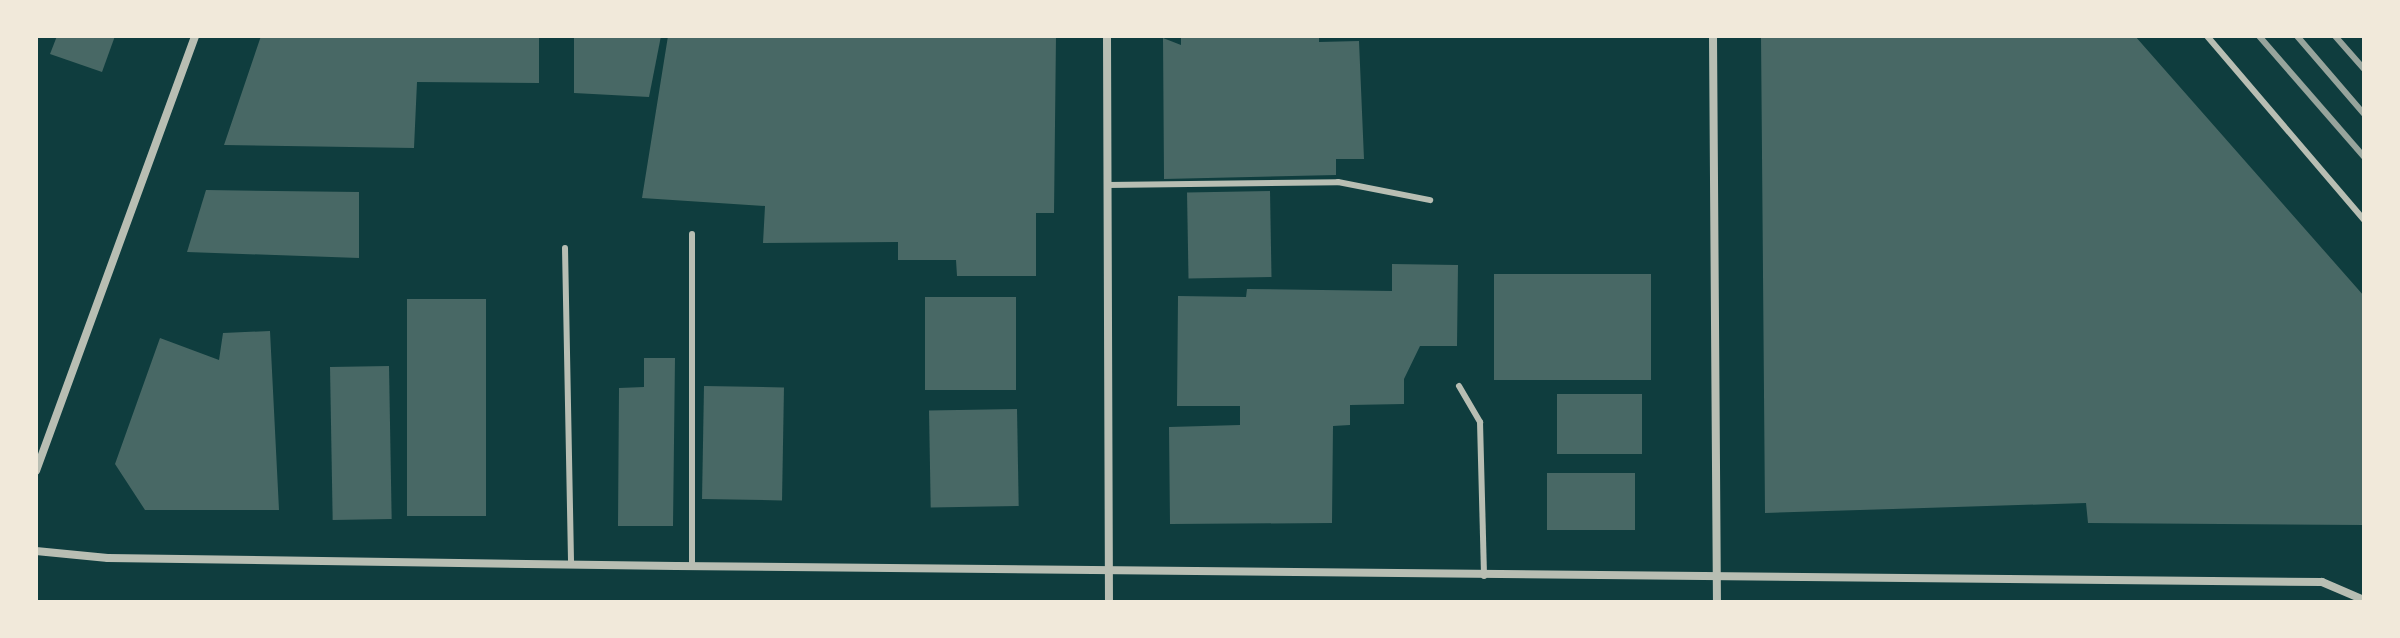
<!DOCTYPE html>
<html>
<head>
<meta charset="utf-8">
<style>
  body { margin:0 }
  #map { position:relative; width:2400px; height:638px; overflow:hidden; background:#0f3d3e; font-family:Quicksand,sans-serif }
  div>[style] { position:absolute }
  .building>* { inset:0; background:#486865; transform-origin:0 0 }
  .service>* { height:6px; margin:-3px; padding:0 3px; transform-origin:3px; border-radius:3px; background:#b8beb3 }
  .minor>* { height:8px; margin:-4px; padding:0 4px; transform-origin:4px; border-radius:4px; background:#b8beb3 }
  .rail>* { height:6px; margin:-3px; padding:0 3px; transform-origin:3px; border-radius:3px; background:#97a49c }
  span { translate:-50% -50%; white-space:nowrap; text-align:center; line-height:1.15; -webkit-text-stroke:8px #f1e9da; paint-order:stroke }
  .frame { position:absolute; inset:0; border:38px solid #f1e9da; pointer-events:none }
</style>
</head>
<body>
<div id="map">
  <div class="building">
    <div style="clip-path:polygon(57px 36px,115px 36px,102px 72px,50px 54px)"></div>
    <div style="clip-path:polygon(261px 36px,539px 36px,539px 83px,417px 82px,414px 148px,224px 145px)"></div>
    <div style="clip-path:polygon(574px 36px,661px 36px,649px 97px,574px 93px)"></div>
    <div style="clip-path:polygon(668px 36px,1056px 36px,1054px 213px,1036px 213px,1036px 276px,957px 276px,956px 260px,898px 260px,898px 242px,763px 243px,765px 206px,642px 198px)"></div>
    <div style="clip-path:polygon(1181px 36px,1319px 36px,1319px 42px,1359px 41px,1364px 159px,1336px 159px,1336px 175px,1164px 179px,1163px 38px,1181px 45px)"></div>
    <div style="clip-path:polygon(1761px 36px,2135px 36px,2364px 296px,2364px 525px,2088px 523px,2086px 503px,1765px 513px)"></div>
    <div style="clip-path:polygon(206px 190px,359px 192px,359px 258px,187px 252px)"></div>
    <div style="left:1270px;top:191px;width:86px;height:83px;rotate:89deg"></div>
    <div style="clip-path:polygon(1392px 264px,1458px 265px,1457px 346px,1420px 346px,1404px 379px,1404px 404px,1350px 405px,1350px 425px,1333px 426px,1332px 523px,1170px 524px,1169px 427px,1240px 425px,1240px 406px,1177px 406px,1178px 296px,1246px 297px,1247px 289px,1392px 291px)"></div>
    <div style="left:1494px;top:274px;width:157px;height:106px"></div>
    <div style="left:925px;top:297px;width:91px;height:93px"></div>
    <div style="left:486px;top:299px;width:217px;height:79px;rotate:90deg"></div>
    <div style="clip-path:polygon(270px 331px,279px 510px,145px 510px,115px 464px,160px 338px,219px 360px,223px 333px)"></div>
    <div style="clip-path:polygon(644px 358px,675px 358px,673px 526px,618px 526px,619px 388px,644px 387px)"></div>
    <div style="left:389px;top:366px;width:153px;height:59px;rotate:89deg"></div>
    <div style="left:704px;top:386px;width:80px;height:113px;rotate:1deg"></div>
    <div style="left:1642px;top:394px;width:60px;height:85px;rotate:90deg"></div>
    <div style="left:1017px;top:409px;width:97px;height:88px;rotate:89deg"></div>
    <div style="left:1547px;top:473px;width:88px;height:57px"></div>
  </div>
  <div class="service">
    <div style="left:2207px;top:36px;width:242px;rotate:49.5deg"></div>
    <div style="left:1107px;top:185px;width:231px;rotate:-0.7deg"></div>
    <div style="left:1338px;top:182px;width:94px;rotate:11.1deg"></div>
    <div style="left:692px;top:234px;width:332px;rotate:90deg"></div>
    <div style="left:565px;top:248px;width:316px;rotate:88.9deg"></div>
    <div style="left:1459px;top:386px;width:42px;rotate:59.7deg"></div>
    <div style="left:1480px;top:422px;width:154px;rotate:88.5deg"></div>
  </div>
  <div class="minor">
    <div style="left:1107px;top:36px;width:566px;rotate:89.8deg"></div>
    <div style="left:1713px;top:36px;width:566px;rotate:89.6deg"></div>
    <div style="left:36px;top:471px;width:463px;rotate:-69.9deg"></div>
    <div style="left:36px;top:551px;width:72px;rotate:5.6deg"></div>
    <div style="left:108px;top:558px;width:568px;rotate:0.81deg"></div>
    <div style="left:676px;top:566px;width:1646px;rotate:0.56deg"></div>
    <div style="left:2322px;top:582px;width:46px;rotate:23.2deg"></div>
  </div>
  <div class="rail">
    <div style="left:2259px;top:36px;width:160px;rotate:49deg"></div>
    <div style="left:2297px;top:36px;width:103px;rotate:49.3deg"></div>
    <div style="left:2335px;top:36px;width:44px;rotate:48.7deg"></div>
  </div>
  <div class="frame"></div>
</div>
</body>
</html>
